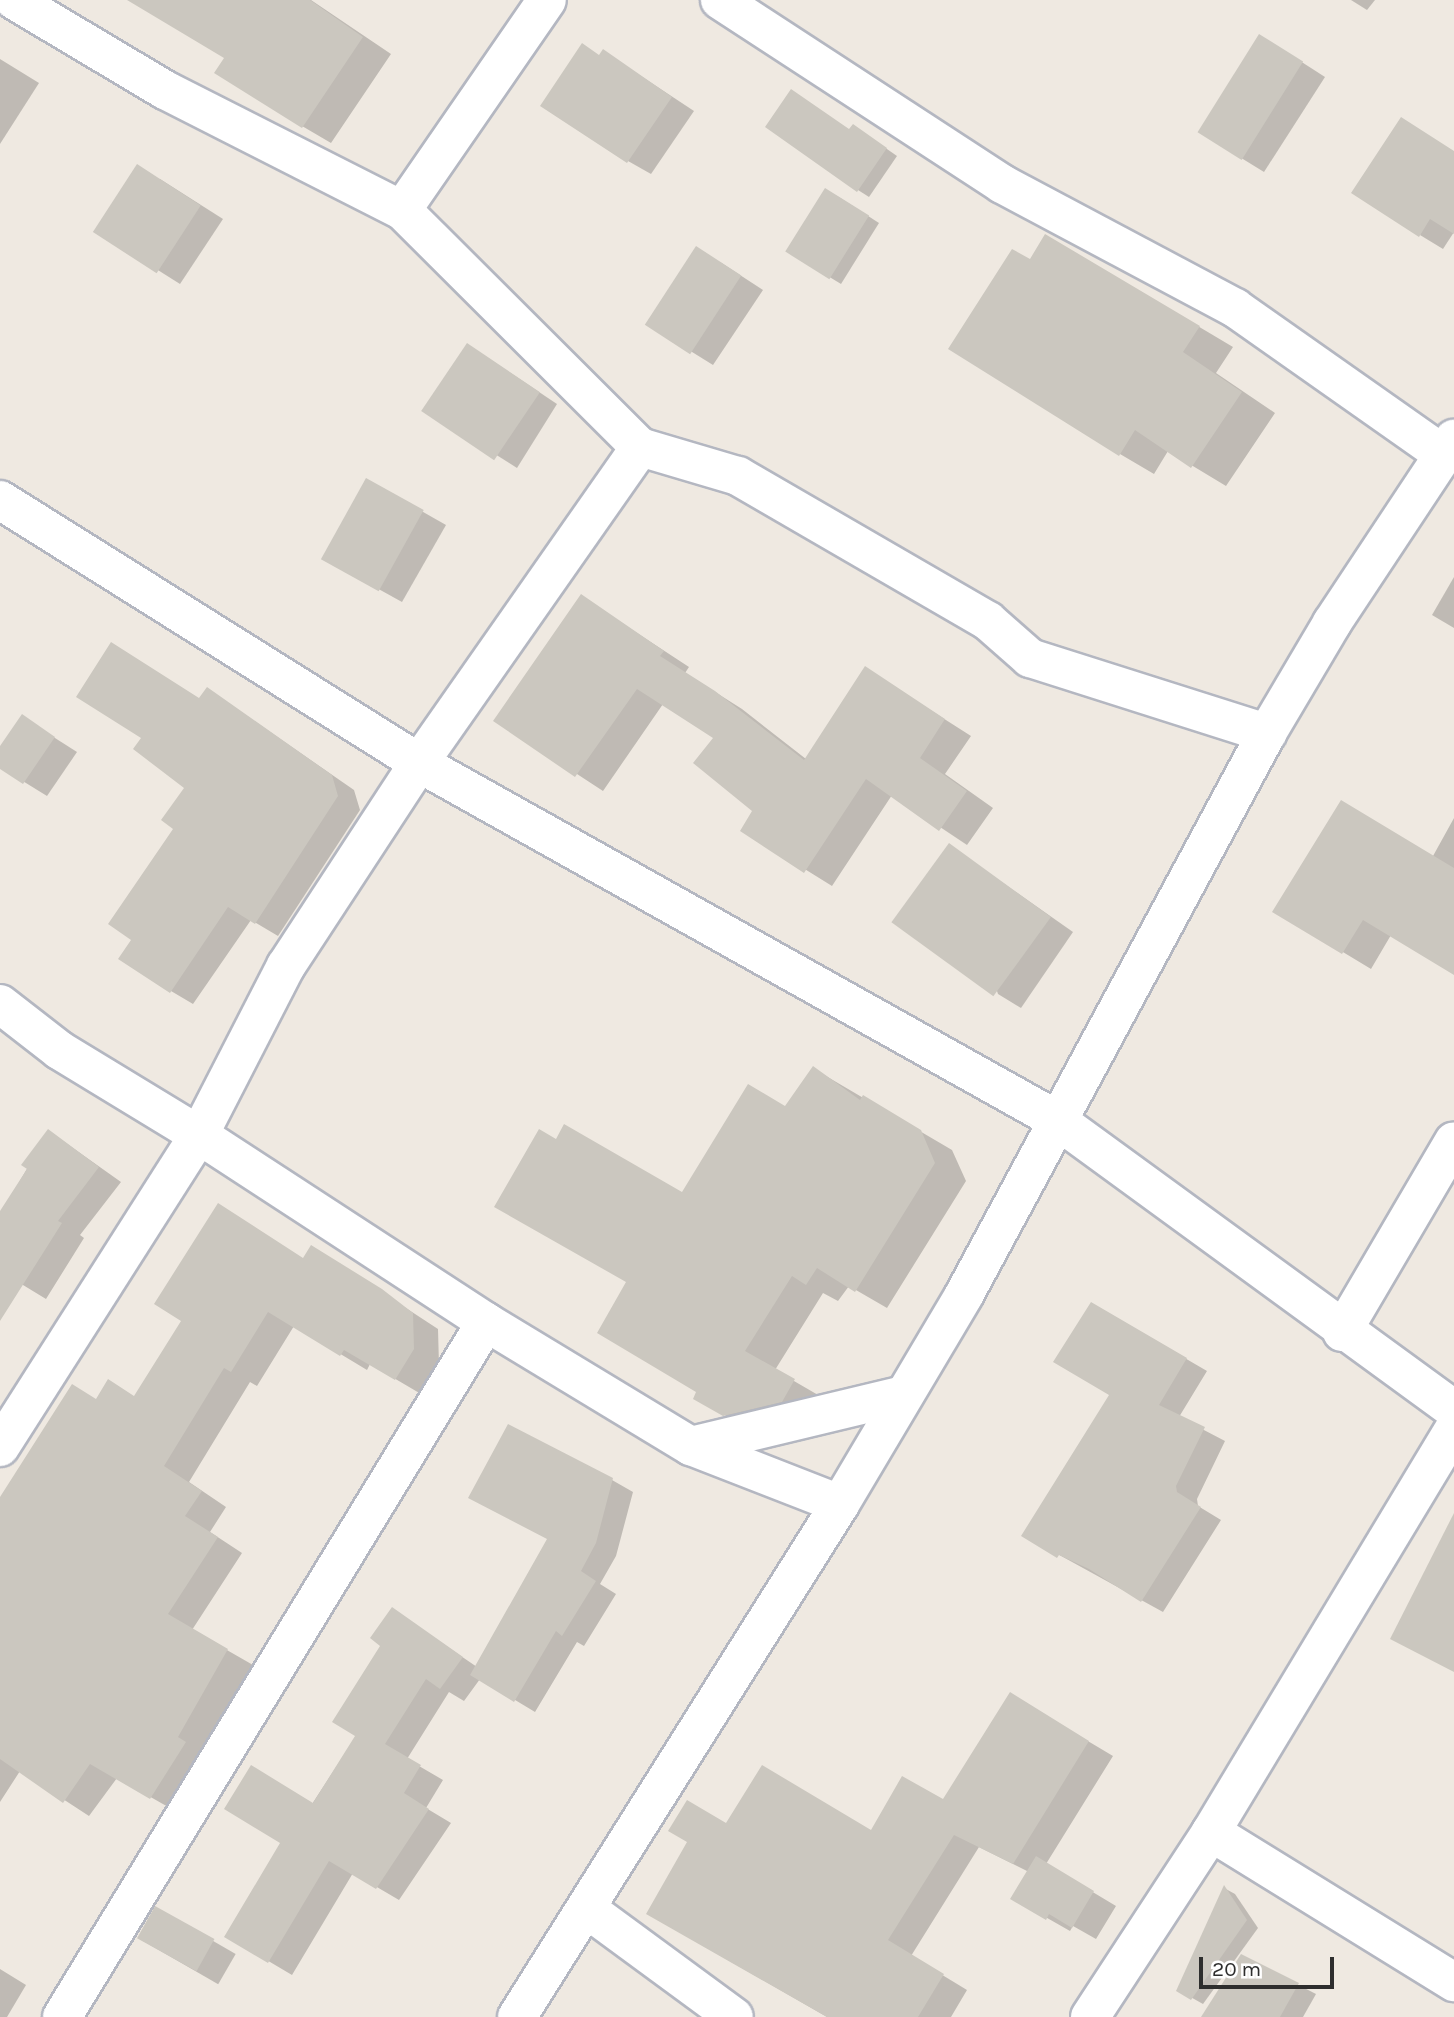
<!DOCTYPE html>
<html>
<head>
<meta charset="utf-8">
<style>
  body { margin:0 }
  #map { position:relative; width:1454px; height:2017px; overflow:hidden; background:#efe9e1; font-family:Karla,sans-serif }
  div>[style] { position:absolute }
  .shadow>* { inset:0; background:#0003; transform-origin:0 0 }
  .building>* { inset:0; background:#cbc7bf; transform-origin:0 0 }
  .roads { filter:drop-shadow(2px 0 #b4b7c1) drop-shadow(-2px 0 #b4b7c1) drop-shadow(0 2px #b4b7c1) drop-shadow(0 -2px #b4b7c1) }
  .minor>* { height:38px; margin:-19px; padding:0 19px; transform-origin:19px; border-radius:19px; background:#fff }
  span { translate:-50% -50%; white-space:nowrap; text-align:center; line-height:1.15; -webkit-text-stroke:7px #fff; paint-order:stroke }
  .scale { position:absolute; left:1199px; top:1957px; width:135px; height:32px; box-sizing:border-box; border:4px solid #2e2e2e; border-top:0; padding-left:9px; font-size:21px; line-height:24px; white-space:nowrap; color:#2e2e2e; -webkit-text-stroke:5px #fff; paint-order:stroke }
</style>
</head>
<body>
<div id="map">
  <div class="shadow">
    <div style="clip-path:polygon(130px 0,311px 0,391px 54px,331px 143px,302px 126px,227px 57px)"></div>
    <div style="clip-path:polygon(1351px 0,1375px 0,1367px 10px)"></div>
    <div style="clip-path:polygon(1283px 50px,1325px 77px,1264px 172px,1199px 132px)"></div>
    <div style="clip-path:polygon(603px 51px,694px 111px,651px 174px,628px 161px,600px 56px)"></div>
    <div style="clip-path:polygon(0 59px,39px 83px,0 144px)"></div>
    <div style="clip-path:polygon(851px 130px,864px 133px,897px 156px,869px 197px,858px 190px)"></div>
    <div style="clip-path:polygon(1454px 152px,1454px 232px,1443px 249px,1420px 235px)"></div>
    <div style="clip-path:polygon(160px 179px,223px 219px,180px 284px,96px 231px)"></div>
    <div style="clip-path:polygon(837px 196px,879px 223px,841px 284px,787px 251px)"></div>
    <div style="clip-path:polygon(1080px 256px,1233px 347px,1216px 373px,1275px 413px,1226px 486px,1168px 451px,1154px 474px,1120px 454px,1030px 261px)"></div>
    <div style="clip-path:polygon(720px 262px,763px 290px,713px 365px,647px 324px)"></div>
    <div style="clip-path:polygon(485px 356px,557px 404px,517px 468px,425px 410px)"></div>
    <div style="clip-path:polygon(367px 480px,446px 525px,402px 602px,346px 571px)"></div>
    <div style="clip-path:polygon(1454px 577px,1454px 628px,1432px 615px)"></div>
    <div style="clip-path:polygon(582px 597px,689px 667px,685px 673px,742px 709px,806px 759px,866px 669px,971px 736px,945px 774px,993px 808px,967px 845px,892px 795px,832px 886px,742px 830px,755px 811px,716px 737px,663px 704px,603px 791px,496px 721px)"></div>
    <div style="clip-path:polygon(208px 689px,354px 790px,360px 810px,278px 936px,251px 920px,193px 1004px,171px 991px,134px 940px,176px 828px,187px 788px,200px 700px)"></div>
    <div style="clip-path:polygon(22px 717px,77px 752px,47px 796px,0 767px,0 749px)"></div>
    <div style="clip-path:polygon(1454px 818px,1454px 972px,1391px 935px,1371px 969px,1275px 911px,1433px 856px)"></div>
    <div style="clip-path:polygon(949px 845px,1073px 932px,1021px 1008px,998px 994px)"></div>
    <div style="clip-path:polygon(814px 1069px,952px 1150px,966px 1181px,887px 1308px,849px 1286px,838px 1301px,823px 1293px,775px 1370px,825px 1399px,756px 1433px,695px 1398px,699px 1392px,628px 1282px,556px 1141px,683px 1195px,786px 1108px)"></div>
    <div style="clip-path:polygon(49px 1131px,121px 1182px,80px 1235px,84px 1238px,46px 1299px,0 1271px,0 1215px)"></div>
    <div style="clip-path:polygon(304px 1259px,337px 1263px,438px 1329px,439px 1365px,421px 1394px,370px 1364px,367px 1370px,294px 1326px,257px 1386px,250px 1382px,189px 1482px,226px 1507px,210px 1532px,242px 1553px,192px 1630px,253px 1665px,202px 1753px,177px 1812px,117px 1778px,89px 1816px,20px 1771px,0 1802px,0 1503px,97px 1400px,135px 1397px)"></div>
    <div style="clip-path:polygon(1092px 1304px,1207px 1371px,1179px 1417px,1225px 1441px,1197px 1499px,1198px 1506px,1221px 1520px,1163px 1612px,1023px 1535px,1111px 1394px)"></div>
    <div style="clip-path:polygon(612px 1480px,633px 1492px,616px 1556px,600px 1584px,616px 1594px,584px 1646px,577px 1642px,535px 1712px,480px 1679px,464px 1701px,449px 1692px,407px 1759px,443px 1780px,426px 1808px,451px 1823px,399px 1900px,353px 1873px,292px 1975px,226px 1936px,357px 1735px,392px 1609px,477px 1667px)"></div>
    <div style="clip-path:polygon(1034px 1709px,1113px 1756px,1046px 1864px,1116px 1906px,1096px 1939px,1073px 1926px,1070px 1931px,1012px 1898px,1029px 1872px,979px 1847px,911px 1956px,967px 1990px,951px 2017px,827px 2017px,648px 1914px,727px 1825px,872px 1832px,944px 1801px)"></div>
    <div style="clip-path:polygon(1224px 1888px,1235px 1894px,1258px 1928px,1203px 2004px,1178px 1990px)"></div>
    <div style="left:156px;top:1908px;width:92px;height:35px;rotate:30deg"></div>
    <div style="clip-path:polygon(1242px 1956px,1316px 1994px,1303px 2017px,1203px 2017px)"></div>
    <div style="clip-path:polygon(0 1969px,26px 1985px,7px 2017px,0 2017px)"></div>
  </div>
  <div class="building">
    <div style="clip-path:polygon(127px 0,310px 0,363px 37px,302px 128px,214px 73px,224px 58px)"></div>
    <div style="left:1259px;top:34px;width:52px;height:116px;rotate:32deg"></div>
    <div style="clip-path:polygon(582px 43px,599px 55px,603px 49px,672px 97px,627px 163px,540px 106px)"></div>
    <div style="clip-path:polygon(791px 89px,849px 129px,853px 124px,887px 148px,857px 192px,765px 127px)"></div>
    <div style="clip-path:polygon(1401px 117px,1454px 151px,1454px 234px,1430px 219px,1419px 237px,1351px 193px)"></div>
    <div style="left:137px;top:164px;width:76px;height:81px;rotate:33deg"></div>
    <div style="left:825px;top:188px;width:52px;height:75px;rotate:32deg"></div>
    <div style="clip-path:polygon(1045px 234px,1200px 326px,1183px 352px,1242px 392px,1191px 468px,1135px 430px,1119px 456px,948px 349px,1012px 249px,1030px 259px)"></div>
    <div style="left:696px;top:246px;width:54px;height:94px;rotate:33deg"></div>
    <div style="left:467px;top:343px;width:88px;height:82px;rotate:34deg"></div>
    <div style="left:366px;top:478px;width:66px;height:93px;rotate:29deg"></div>
    <div style="clip-path:polygon(581px 594px,664px 651px,660px 656px,715px 691px,804px 760px,865px 666px,945px 719px,920px 758px,967px 791px,939px 831px,866px 779px,804px 873px,740px 831px,752px 811px,693px 763px,713px 738px,637px 689px,575px 777px,493px 721px)"></div>
    <div style="clip-path:polygon(111px 642px,199px 698px,207px 687px,332px 775px,338px 796px,255px 924px,228px 907px,170px 993px,118px 959px,131px 940px,108px 924px,173px 829px,161px 820px,184px 788px,133px 749px,141px 738px,76px 697px)"></div>
    <div style="clip-path:polygon(22px 714px,55px 737px,23px 784px,0 769px,0 746px)"></div>
    <div style="clip-path:polygon(1341px 800px,1454px 868px,1454px 975px,1363px 920px,1342px 954px,1272px 912px)"></div>
    <div style="left:949px;top:843px;width:126px;height:98px;rotate:36deg"></div>
    <div style="clip-path:polygon(813px 1066px,860px 1100px,863px 1095px,921px 1130px,935px 1163px,855px 1292px,817px 1268px,806px 1285px,792px 1276px,745px 1351px,795px 1379px,782px 1402px,723px 1416px,693px 1399px,696px 1392px,597px 1333px,626px 1282px,494px 1207px,539px 1129px,556px 1139px,564px 1124px,682px 1192px,748px 1084px,785px 1106px)"></div>
    <div style="clip-path:polygon(48px 1129px,99px 1167px,58px 1221px,62px 1223px,0 1321px,0 1211px,27px 1169px,21px 1165px)"></div>
    <div style="clip-path:polygon(218px 1203px,303px 1258px,311px 1245px,382px 1289px,413px 1313px,414px 1349px,395px 1380px,344px 1350px,340px 1356px,268px 1312px,231px 1372px,224px 1368px,164px 1466px,202px 1491px,185px 1516px,218px 1537px,168px 1614px,228px 1649px,178px 1737px,186px 1742px,150px 1799px,90px 1764px,63px 1803px,0 1759px,0 1497px,72px 1384px,96px 1399px,108px 1379px,134px 1396px,181px 1321px,154px 1304px)"></div>
    <div style="clip-path:polygon(1091px 1302px,1187px 1358px,1159px 1405px,1205px 1427px,1176px 1486px,1177px 1492px,1201px 1507px,1141px 1602px,1089px 1569px,1059px 1555px,1057px 1558px,1021px 1536px,1109px 1395px,1053px 1362px)"></div>
    <div style="clip-path:polygon(508px 1424px,613px 1478px,596px 1543px,581px 1571px,596px 1581px,562px 1636px,556px 1631px,514px 1702px,470px 1675px,547px 1539px,468px 1498px)"></div>
    <div style="clip-path:polygon(1454px 1513px,1454px 1672px,1390px 1639px)"></div>
    <div style="clip-path:polygon(392px 1607px,463px 1657px,440px 1689px,426px 1679px,385px 1744px,421px 1765px,404px 1793px,429px 1809px,376px 1889px,329px 1861px,268px 1963px,224px 1937px,280px 1843px,224px 1809px,251px 1765px,313px 1803px,355px 1736px,332px 1722px,380px 1646px,370px 1638px)"></div>
    <div style="clip-path:polygon(1010px 1692px,1089px 1741px,1013px 1864px,954px 1835px,888px 1940px,944px 1974px,918px 2017px,827px 2017px,646px 1914px,687px 1842px,668px 1831px,687px 1800px,726px 1823px,762px 1765px,871px 1830px,902px 1776px,943px 1799px)"></div>
    <div style="clip-path:polygon(1036px 1856px,1094px 1891px,1072px 1928px,1049px 1914px,1046px 1920px,1010px 1899px)"></div>
    <div style="clip-path:polygon(1224px 1885px,1247px 1920px,1191px 2000px,1176px 1991px)"></div>
    <div style="left:155px;top:1906px;width:68px;height:37px;rotate:29deg"></div>
    <div style="clip-path:polygon(1241px 1954px,1299px 1983px,1280px 2017px,1201px 2017px)"></div>
  </div>
  <div class="roads">
    <div class="minor">
      <div style="left:14px;top:0;width:176px;rotate:30.8deg"></div>
      <div style="left:165px;top:90px;width:266px;rotate:26.9deg"></div>
      <div style="left:402px;top:210px;width:336px;rotate:44.9deg"></div>
      <div style="left:640px;top:447px;width:102px;rotate:16.5deg"></div>
      <div style="left:738px;top:476px;width:289px;rotate:30.1deg"></div>
      <div style="left:988px;top:621px;width:56px;rotate:41.4deg"></div>
      <div style="left:1030px;top:658px;width:249px;rotate:17.6deg"></div>
      <div style="left:720px;top:0;width:337px;rotate:33.1deg"></div>
      <div style="left:1002px;top:184px;width:264px;rotate:28deg"></div>
      <div style="left:1235px;top:308px;width:256px;rotate:35.1deg"></div>
      <div style="left:402px;top:210px;width:255px;rotate:-55.4deg"></div>
      <div style="left:0;top:500px;width:495px;rotate:32.1deg"></div>
      <div style="left:419px;top:763px;width:731px;rotate:29.23deg"></div>
      <div style="left:1057px;top:1120px;width:491px;rotate:36.1deg"></div>
      <div style="left:0;top:1004px;width:75px;rotate:37.9deg"></div>
      <div style="left:59px;top:1050px;width:164px;rotate:31.3deg"></div>
      <div style="left:199px;top:1135px;width:343px;rotate:33.1deg"></div>
      <div style="left:486px;top:1322px;width:240px;rotate:31.2deg"></div>
      <div style="left:691px;top:1446px;width:160px;rotate:21.3deg"></div>
      <div style="left:1342px;top:1332px;width:221px;rotate:-59.6deg"></div>
      <div style="left:691px;top:1446px;width:219px;rotate:-13.5deg"></div>
      <div style="left:0;top:1447px;width:370px;rotate:-57.5deg"></div>
      <div style="left:199px;top:1135px;width:190px;rotate:-62.8deg"></div>
      <div style="left:286px;top:966px;width:243px;rotate:-56.8deg"></div>
      <div style="left:419px;top:763px;width:386px;rotate:-55deg"></div>
      <div style="left:1211px;top:1832px;width:286px;rotate:31.7deg"></div>
      <div style="left:587px;top:1909px;width:182px;rotate:36.3deg"></div>
      <div style="left:62px;top:2017px;width:814px;rotate:-58.61deg"></div>
      <div style="left:517px;top:2017px;width:606px;rotate:-57.8deg"></div>
      <div style="left:840px;top:1504px;width:243px;rotate:-59.3deg"></div>
      <div style="left:964px;top:1295px;width:638px;rotate:-61.67deg"></div>
      <div style="left:1267px;top:733px;width:128px;rotate:-59.4deg"></div>
      <div style="left:1332px;top:623px;width:221px;rotate:-56.5deg"></div>
      <div style="left:1090px;top:2017px;width:221px;rotate:-56.8deg"></div>
      <div style="left:1211px;top:1832px;width:471px;rotate:-58.9deg"></div>
    </div>
  </div>
  <div class="scale">20 m</div>
</div>
</body>
</html>
